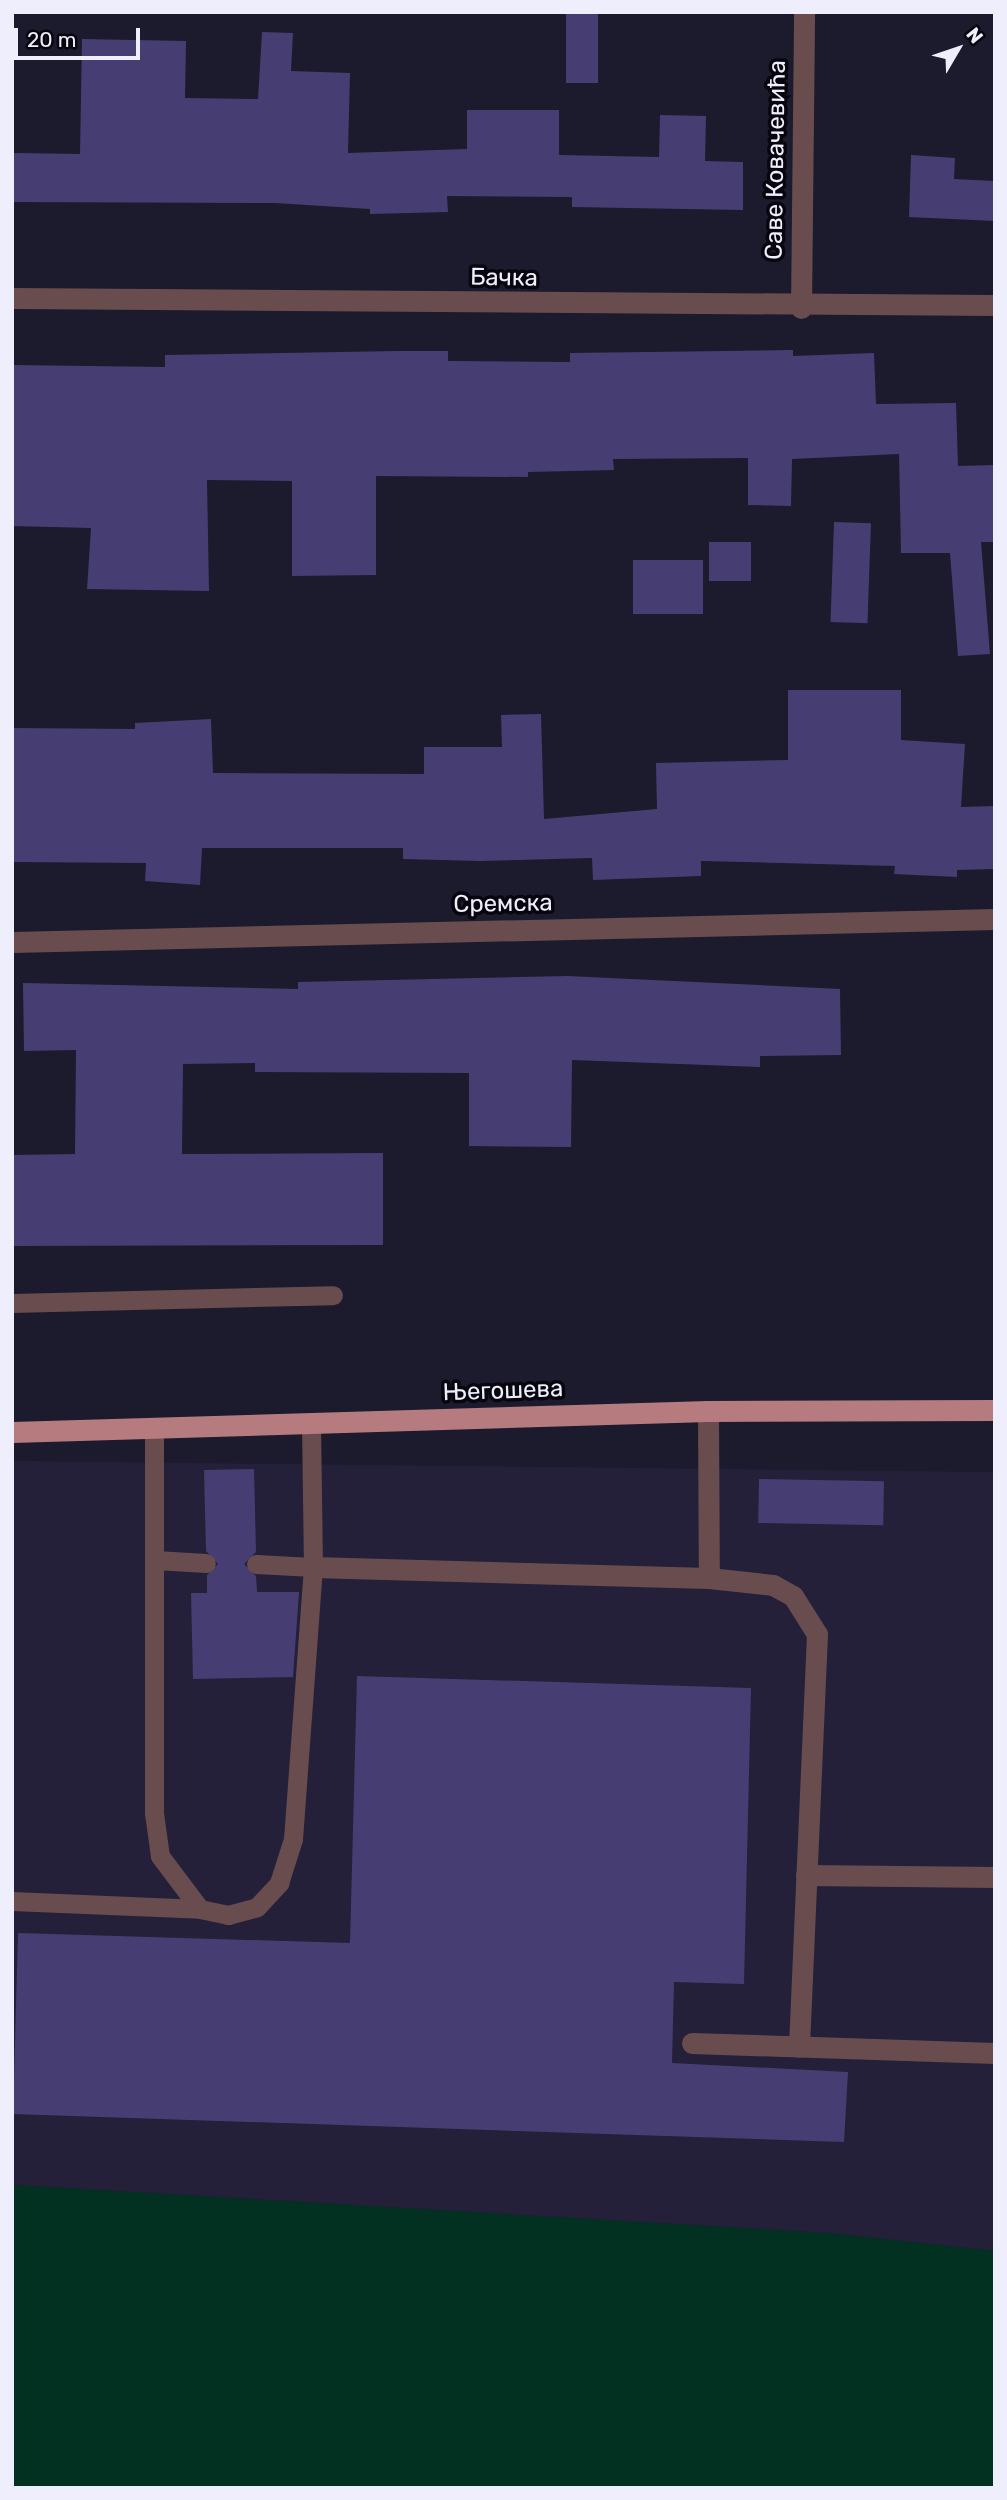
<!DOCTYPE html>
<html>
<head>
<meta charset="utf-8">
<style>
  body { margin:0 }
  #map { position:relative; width:1007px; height:2500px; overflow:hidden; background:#1c1a2d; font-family:Rubik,sans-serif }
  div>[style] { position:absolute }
  .built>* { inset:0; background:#242039 }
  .green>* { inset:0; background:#033121 }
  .building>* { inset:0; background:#463e72; transform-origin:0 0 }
  .lane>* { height:19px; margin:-9.5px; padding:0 9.5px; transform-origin:9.5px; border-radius:9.5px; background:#694c4e }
  .street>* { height:21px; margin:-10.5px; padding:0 10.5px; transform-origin:10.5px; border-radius:10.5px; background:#694c4e }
  .primary>* { height:21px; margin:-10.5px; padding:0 10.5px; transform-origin:10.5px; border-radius:10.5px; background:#b67b7f }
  span { translate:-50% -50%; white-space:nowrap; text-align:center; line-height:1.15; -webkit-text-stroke:7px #07060e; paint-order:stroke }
  .street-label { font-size:24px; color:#efeefc }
  .frame { position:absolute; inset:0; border:14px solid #efeefc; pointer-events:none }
  .north { position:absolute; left:923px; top:14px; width:70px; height:70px; -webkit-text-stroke:5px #07060e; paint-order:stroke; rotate:51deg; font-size:19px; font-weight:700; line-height:28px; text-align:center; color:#efeefc }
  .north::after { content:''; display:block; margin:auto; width:24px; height:32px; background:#efeefc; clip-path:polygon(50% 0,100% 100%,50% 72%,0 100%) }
  .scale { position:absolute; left:14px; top:28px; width:126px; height:32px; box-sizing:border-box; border:4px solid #efeefc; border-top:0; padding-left:9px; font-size:21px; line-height:24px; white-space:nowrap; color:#efeefc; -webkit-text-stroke:5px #07060e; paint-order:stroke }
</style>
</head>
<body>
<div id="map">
  <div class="built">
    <div style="clip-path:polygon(12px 1461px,995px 1472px,995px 2251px,828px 2233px,12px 2185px)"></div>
  </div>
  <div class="green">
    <div style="clip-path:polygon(12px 2185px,828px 2233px,995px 2251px,995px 2488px,12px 2488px)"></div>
  </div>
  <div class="building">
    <div style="left:566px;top:12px;width:32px;height:71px"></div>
    <div style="clip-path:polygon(262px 32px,293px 33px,291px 71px,350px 73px,348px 153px,467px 149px,467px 110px,559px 110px,559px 155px,659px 157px,660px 115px,706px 116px,705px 161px,743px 162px,743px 210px,572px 207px,572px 197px,447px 196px,448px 212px,370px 214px,370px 209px,275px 203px,12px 202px,12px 153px,80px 154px,82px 39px,186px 41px,185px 98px,258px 99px)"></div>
    <div style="clip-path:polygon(911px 155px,955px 158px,954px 179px,995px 181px,995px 221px,909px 217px)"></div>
    <div style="clip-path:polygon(793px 350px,793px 356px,874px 353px,876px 404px,956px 403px,958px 466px,995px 465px,995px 542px,981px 542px,990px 654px,958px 656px,950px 553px,901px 553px,899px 454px,792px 459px,791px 506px,748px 505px,748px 458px,613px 459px,614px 470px,528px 472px,528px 477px,376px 476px,376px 575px,292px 576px,292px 481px,207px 480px,209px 591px,87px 589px,91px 528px,12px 526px,12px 365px,165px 367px,165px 355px,398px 351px,448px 351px,448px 361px,570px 362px,570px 353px)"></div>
    <div style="left:834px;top:522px;width:37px;height:100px;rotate:2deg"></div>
    <div style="left:709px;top:542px;width:42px;height:39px"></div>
    <div style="left:633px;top:560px;width:70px;height:54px"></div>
    <div style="clip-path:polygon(788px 690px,901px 690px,901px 740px,965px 744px,961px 807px,995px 806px,995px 869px,957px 870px,957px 877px,894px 874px,895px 866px,701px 861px,701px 876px,593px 880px,592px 858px,480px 861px,403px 859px,403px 848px,202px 848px,200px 885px,145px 881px,146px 863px,12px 862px,12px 728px,135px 729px,135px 723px,211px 719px,213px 773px,424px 774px,424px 747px,502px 747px,501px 715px,541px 714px,544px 819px,657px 809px,656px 763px,788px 760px)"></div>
    <div style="clip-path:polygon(568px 976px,840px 989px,841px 1055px,760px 1056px,760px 1067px,572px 1060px,571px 1147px,469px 1146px,469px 1073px,255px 1072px,255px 1063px,183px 1064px,182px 1154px,383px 1153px,383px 1245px,12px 1246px,12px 1155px,75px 1154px,76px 1050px,24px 1051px,23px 983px,298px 989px,298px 982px)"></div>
    <div style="clip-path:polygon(254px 1469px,256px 1552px,244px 1564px,256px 1576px,257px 1592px,299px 1592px,293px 1677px,193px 1679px,191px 1593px,207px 1593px,207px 1575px,218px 1564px,206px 1551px,204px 1470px)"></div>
    <div style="left:759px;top:1479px;width:125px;height:44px;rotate:1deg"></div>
    <div style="clip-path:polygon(357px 1676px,751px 1688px,744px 1984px,674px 1982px,672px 2063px,848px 2072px,844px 2142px,13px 2114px,18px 1933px,350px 1943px)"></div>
  </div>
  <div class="lane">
    <div style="left:12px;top:1303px;width:321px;rotate:-1.4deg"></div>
    <div style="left:154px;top:1428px;width:385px;rotate:90deg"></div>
    <div style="left:154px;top:1813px;width:43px;rotate:82.1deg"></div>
    <div style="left:160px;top:1856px;width:66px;rotate:53deg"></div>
    <div style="left:200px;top:1909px;width:29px;rotate:12deg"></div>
    <div style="left:228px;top:1915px;width:30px;rotate:-15deg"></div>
    <div style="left:257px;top:1907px;width:33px;rotate:-47deg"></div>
    <div style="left:279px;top:1883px;width:46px;rotate:-72.3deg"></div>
    <div style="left:293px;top:1839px;width:273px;rotate:-85.8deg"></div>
    <div style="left:313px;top:1567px;width:144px;rotate:-90.8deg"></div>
    <div style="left:155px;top:1560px;width:51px;rotate:3.4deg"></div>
    <div style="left:256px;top:1564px;width:57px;rotate:3deg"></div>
    <div style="left:12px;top:1901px;width:188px;rotate:2.4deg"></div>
  </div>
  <div class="street">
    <div style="left:12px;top:298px;width:983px;rotate:0.41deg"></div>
    <div style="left:801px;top:308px;width:296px;rotate:-89.4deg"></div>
    <div style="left:12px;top:942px;width:983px;rotate:-1.34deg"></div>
    <div style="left:708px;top:1411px;width:167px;rotate:89.7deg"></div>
    <div style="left:313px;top:1567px;width:396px;rotate:1.6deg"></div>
    <div style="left:709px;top:1578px;width:64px;rotate:6.2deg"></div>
    <div style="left:773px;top:1585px;width:23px;rotate:29deg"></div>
    <div style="left:793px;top:1596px;width:45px;rotate:57.7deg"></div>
    <div style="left:817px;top:1634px;width:413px;rotate:92.5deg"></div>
    <div style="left:806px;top:1875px;width:189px;rotate:0.6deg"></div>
    <div style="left:692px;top:2043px;width:303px;rotate:1.9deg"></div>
  </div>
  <div class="primary">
    <div style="left:12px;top:1432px;width:696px;rotate:-1.73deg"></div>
    <div style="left:708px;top:1411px;width:287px;rotate:-0.2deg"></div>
  </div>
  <div class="street-label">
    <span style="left:776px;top:160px;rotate:-89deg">Саве Ковачевића</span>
    <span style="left:504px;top:278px;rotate:1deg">Бачка</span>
    <span style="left:503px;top:904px;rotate:-1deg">Сремска</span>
    <span style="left:503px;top:1391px;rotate:-2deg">Његошева</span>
  </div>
  <div class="frame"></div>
  <div class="north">N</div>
  <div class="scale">20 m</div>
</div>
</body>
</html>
